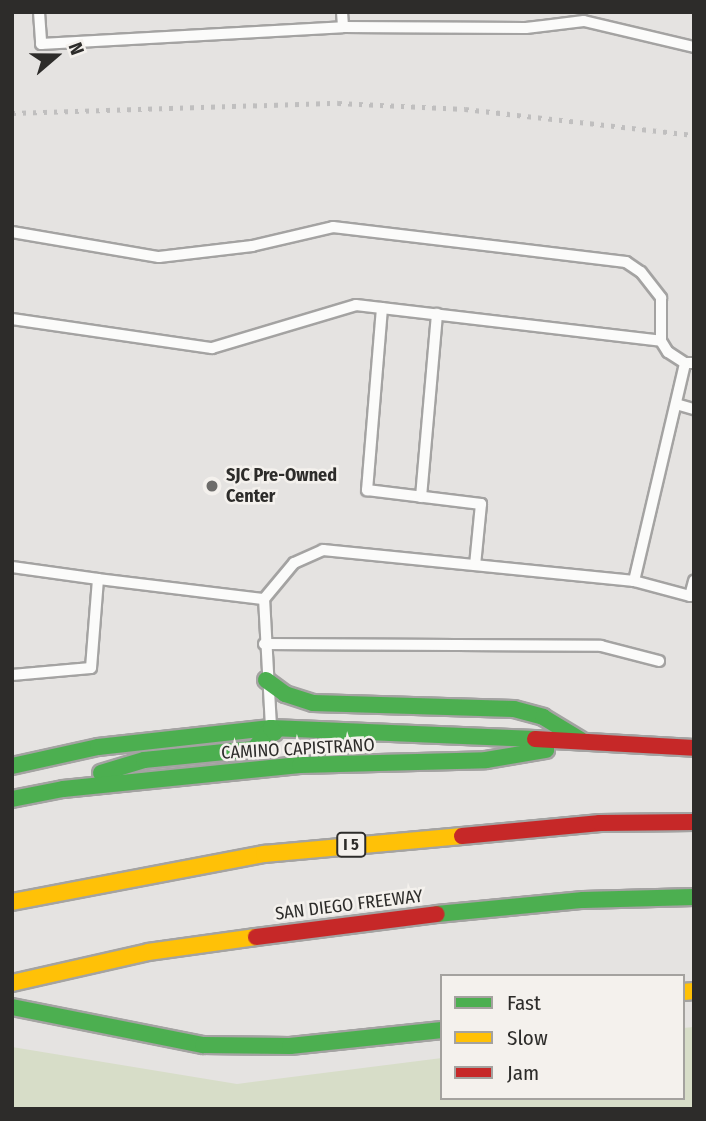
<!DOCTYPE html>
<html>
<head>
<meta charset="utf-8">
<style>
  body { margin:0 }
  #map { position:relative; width:706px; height:1121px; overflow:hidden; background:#e5e3e1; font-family:"Fira Sans Condensed",sans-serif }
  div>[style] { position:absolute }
  .green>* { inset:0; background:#d7ddc8 }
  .roads { filter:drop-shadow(2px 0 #a4a3a2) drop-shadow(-2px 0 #a4a3a2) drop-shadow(0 2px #a4a3a2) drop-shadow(0 -2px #a4a3a2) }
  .lane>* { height:10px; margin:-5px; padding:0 5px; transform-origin:5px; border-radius:5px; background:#fbfbfa }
  .fast>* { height:16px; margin:-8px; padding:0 8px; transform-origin:8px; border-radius:8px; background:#4caf50 }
  .slow>* { height:16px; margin:-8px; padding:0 8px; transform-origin:8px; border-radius:8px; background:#ffc107 }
  .jam>* { height:16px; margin:-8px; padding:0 8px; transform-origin:8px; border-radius:8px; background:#c62828 }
  .rail>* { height:5px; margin-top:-2.5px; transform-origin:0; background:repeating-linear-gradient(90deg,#c0bfbf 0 3.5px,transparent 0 10.5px) }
  .dots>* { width:19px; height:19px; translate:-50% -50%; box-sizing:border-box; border:4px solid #f4f1ed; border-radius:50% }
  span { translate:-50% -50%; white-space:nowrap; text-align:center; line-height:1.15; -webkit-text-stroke:5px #f4f1ed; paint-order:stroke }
  .shield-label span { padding:2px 5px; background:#f4f1ed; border:2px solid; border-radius:5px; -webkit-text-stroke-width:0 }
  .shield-label { font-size:16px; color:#2d2c2a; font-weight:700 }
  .poi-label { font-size:18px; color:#2d2c2a; font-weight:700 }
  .left { translate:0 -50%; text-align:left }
  .street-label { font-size:18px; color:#2d2c2a }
  .frame { position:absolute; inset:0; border:14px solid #2d2c2a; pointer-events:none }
  .legend { position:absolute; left:440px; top:974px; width:245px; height:126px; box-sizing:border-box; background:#f4f1ed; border:2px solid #a4a29f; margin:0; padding:9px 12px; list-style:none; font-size:21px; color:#2d2c2a }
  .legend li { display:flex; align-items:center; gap:14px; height:35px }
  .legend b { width:35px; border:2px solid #a4a29f }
  .north { position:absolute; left:21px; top:21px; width:70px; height:70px; -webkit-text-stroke:5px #f4f1ed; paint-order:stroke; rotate:70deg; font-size:19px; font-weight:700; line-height:28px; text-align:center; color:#2d2c2a }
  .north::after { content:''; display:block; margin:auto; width:24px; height:32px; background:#2d2c2a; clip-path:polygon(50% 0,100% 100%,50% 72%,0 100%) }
</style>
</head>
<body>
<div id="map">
  <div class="green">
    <div style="clip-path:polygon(694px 1027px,694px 1109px,12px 1109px,12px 1047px,237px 1084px,442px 1058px,442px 1098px,683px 1098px,683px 1028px)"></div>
  </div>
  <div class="roads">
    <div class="lane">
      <div style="left:39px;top:12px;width:32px;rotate:86deg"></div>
      <div style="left:41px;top:44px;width:302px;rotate:-3.2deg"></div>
      <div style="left:343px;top:27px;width:183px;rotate:0.3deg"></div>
      <div style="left:526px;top:28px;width:58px;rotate:-6.9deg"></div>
      <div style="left:584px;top:21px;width:113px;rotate:13.3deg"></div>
      <div style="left:342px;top:12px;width:15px;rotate:86deg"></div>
      <div style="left:12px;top:232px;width:149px;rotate:9.7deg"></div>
      <div style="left:159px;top:257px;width:94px;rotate:-6.7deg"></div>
      <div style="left:252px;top:246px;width:83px;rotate:-13.2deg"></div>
      <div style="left:333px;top:227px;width:295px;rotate:6.8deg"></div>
      <div style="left:626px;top:262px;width:18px;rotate:34deg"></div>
      <div style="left:641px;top:272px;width:33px;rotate:52deg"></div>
      <div style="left:661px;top:298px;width:43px;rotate:90deg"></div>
      <div style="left:661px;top:341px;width:13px;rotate:58deg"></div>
      <div style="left:668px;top:352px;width:20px;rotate:33deg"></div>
      <div style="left:685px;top:363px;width:9px"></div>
      <div style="left:382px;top:308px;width:183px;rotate:94.7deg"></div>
      <div style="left:367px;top:490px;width:115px;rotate:7deg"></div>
      <div style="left:481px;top:504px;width:61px;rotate:95.6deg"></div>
      <div style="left:12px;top:319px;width:202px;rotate:8.3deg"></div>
      <div style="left:212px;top:348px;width:150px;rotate:-16.6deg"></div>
      <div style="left:356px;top:305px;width:307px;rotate:6.7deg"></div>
      <div style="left:676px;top:404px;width:19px;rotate:16deg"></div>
      <div style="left:421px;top:497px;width:184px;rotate:-85deg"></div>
      <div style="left:12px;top:567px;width:87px;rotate:7.9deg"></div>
      <div style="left:634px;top:581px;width:58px;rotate:15deg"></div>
      <div style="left:690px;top:596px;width:16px;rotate:-75deg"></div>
      <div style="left:264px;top:644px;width:337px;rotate:0.3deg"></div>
      <div style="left:601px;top:646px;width:60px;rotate:14.5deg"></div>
      <div style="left:12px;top:675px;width:79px;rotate:-5.1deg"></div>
      <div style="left:91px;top:668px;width:89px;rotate:-85.5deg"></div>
      <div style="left:98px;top:579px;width:167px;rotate:6.9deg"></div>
      <div style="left:271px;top:727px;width:128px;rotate:-93.1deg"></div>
      <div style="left:264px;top:599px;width:47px;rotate:-50.2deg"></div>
      <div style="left:294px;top:563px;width:32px;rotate:-24deg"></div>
      <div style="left:323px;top:550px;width:313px;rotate:5.7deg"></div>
      <div style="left:634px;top:581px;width:224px;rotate:-76.8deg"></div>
    </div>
    <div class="fast">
      <div style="left:266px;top:680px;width:24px;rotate:36deg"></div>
      <div style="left:285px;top:694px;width:29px;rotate:18deg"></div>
      <div style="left:313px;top:703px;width:201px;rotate:1.7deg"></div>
      <div style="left:514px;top:709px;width:30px;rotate:15deg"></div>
      <div style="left:543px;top:717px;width:44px;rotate:31.2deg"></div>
      <div style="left:12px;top:766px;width:88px;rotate:-12.5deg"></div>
      <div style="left:98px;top:747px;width:174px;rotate:-6.3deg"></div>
      <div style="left:271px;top:728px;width:264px;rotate:2.4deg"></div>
      <div style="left:101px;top:773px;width:45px;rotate:-16.8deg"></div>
      <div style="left:144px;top:760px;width:111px;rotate:-5.7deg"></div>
      <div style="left:254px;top:749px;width:27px;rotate:-51deg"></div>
      <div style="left:271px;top:728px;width:6px;rotate:51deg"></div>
      <div style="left:12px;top:799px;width:52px;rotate:-11.1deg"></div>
      <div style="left:63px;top:789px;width:238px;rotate:-5.8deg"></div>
      <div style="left:300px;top:765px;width:186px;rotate:-1.5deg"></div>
      <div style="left:486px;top:760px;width:61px;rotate:-9.5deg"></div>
      <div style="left:437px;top:914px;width:147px;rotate:-5.5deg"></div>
      <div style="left:583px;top:900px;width:111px;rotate:-1.5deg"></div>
      <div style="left:12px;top:1007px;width:195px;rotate:11.3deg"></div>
      <div style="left:203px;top:1045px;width:87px;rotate:0.7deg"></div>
      <div style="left:290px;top:1046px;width:153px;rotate:-6deg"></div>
    </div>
    <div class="slow">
      <div style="left:12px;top:902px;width:257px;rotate:-10.8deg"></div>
      <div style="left:264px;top:854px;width:199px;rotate:-5.2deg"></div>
      <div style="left:12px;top:983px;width:139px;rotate:-12.8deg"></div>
      <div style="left:148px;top:952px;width:109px;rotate:-7.9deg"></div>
      <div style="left:683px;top:992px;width:11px;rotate:-5deg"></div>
    </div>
    <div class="jam">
      <div style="left:535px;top:739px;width:159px;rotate:3.2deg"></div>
      <div style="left:462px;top:836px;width:139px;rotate:-5.4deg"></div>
      <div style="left:600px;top:823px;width:94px;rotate:-0.6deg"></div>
      <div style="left:256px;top:937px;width:182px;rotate:-7.2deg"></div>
    </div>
  </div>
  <div class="rail">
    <div style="left:12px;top:113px;width:326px;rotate:-1.8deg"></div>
    <div style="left:338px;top:103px;width:127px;rotate:2.7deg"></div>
    <div style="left:465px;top:109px;width:230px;rotate:6.5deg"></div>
  </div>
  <div class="dots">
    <div style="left:212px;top:486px;background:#6d6c6a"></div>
  </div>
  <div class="shield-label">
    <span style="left:351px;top:845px">I 5</span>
  </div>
  <div class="poi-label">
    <span class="left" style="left:226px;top:486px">SJC Pre-Owned<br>Center</span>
  </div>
  <div class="street-label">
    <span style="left:298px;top:749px;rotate:-3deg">CAMINO CAPISTRANO</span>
    <span style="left:349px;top:905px;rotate:-7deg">SAN DIEGO FREEWAY</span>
  </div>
  <div class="frame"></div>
  <ul class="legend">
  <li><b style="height:9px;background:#4caf50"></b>Fast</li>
  <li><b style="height:9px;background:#ffc107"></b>Slow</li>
  <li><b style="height:9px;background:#c62828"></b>Jam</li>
  </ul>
  <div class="north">N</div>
</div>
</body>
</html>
